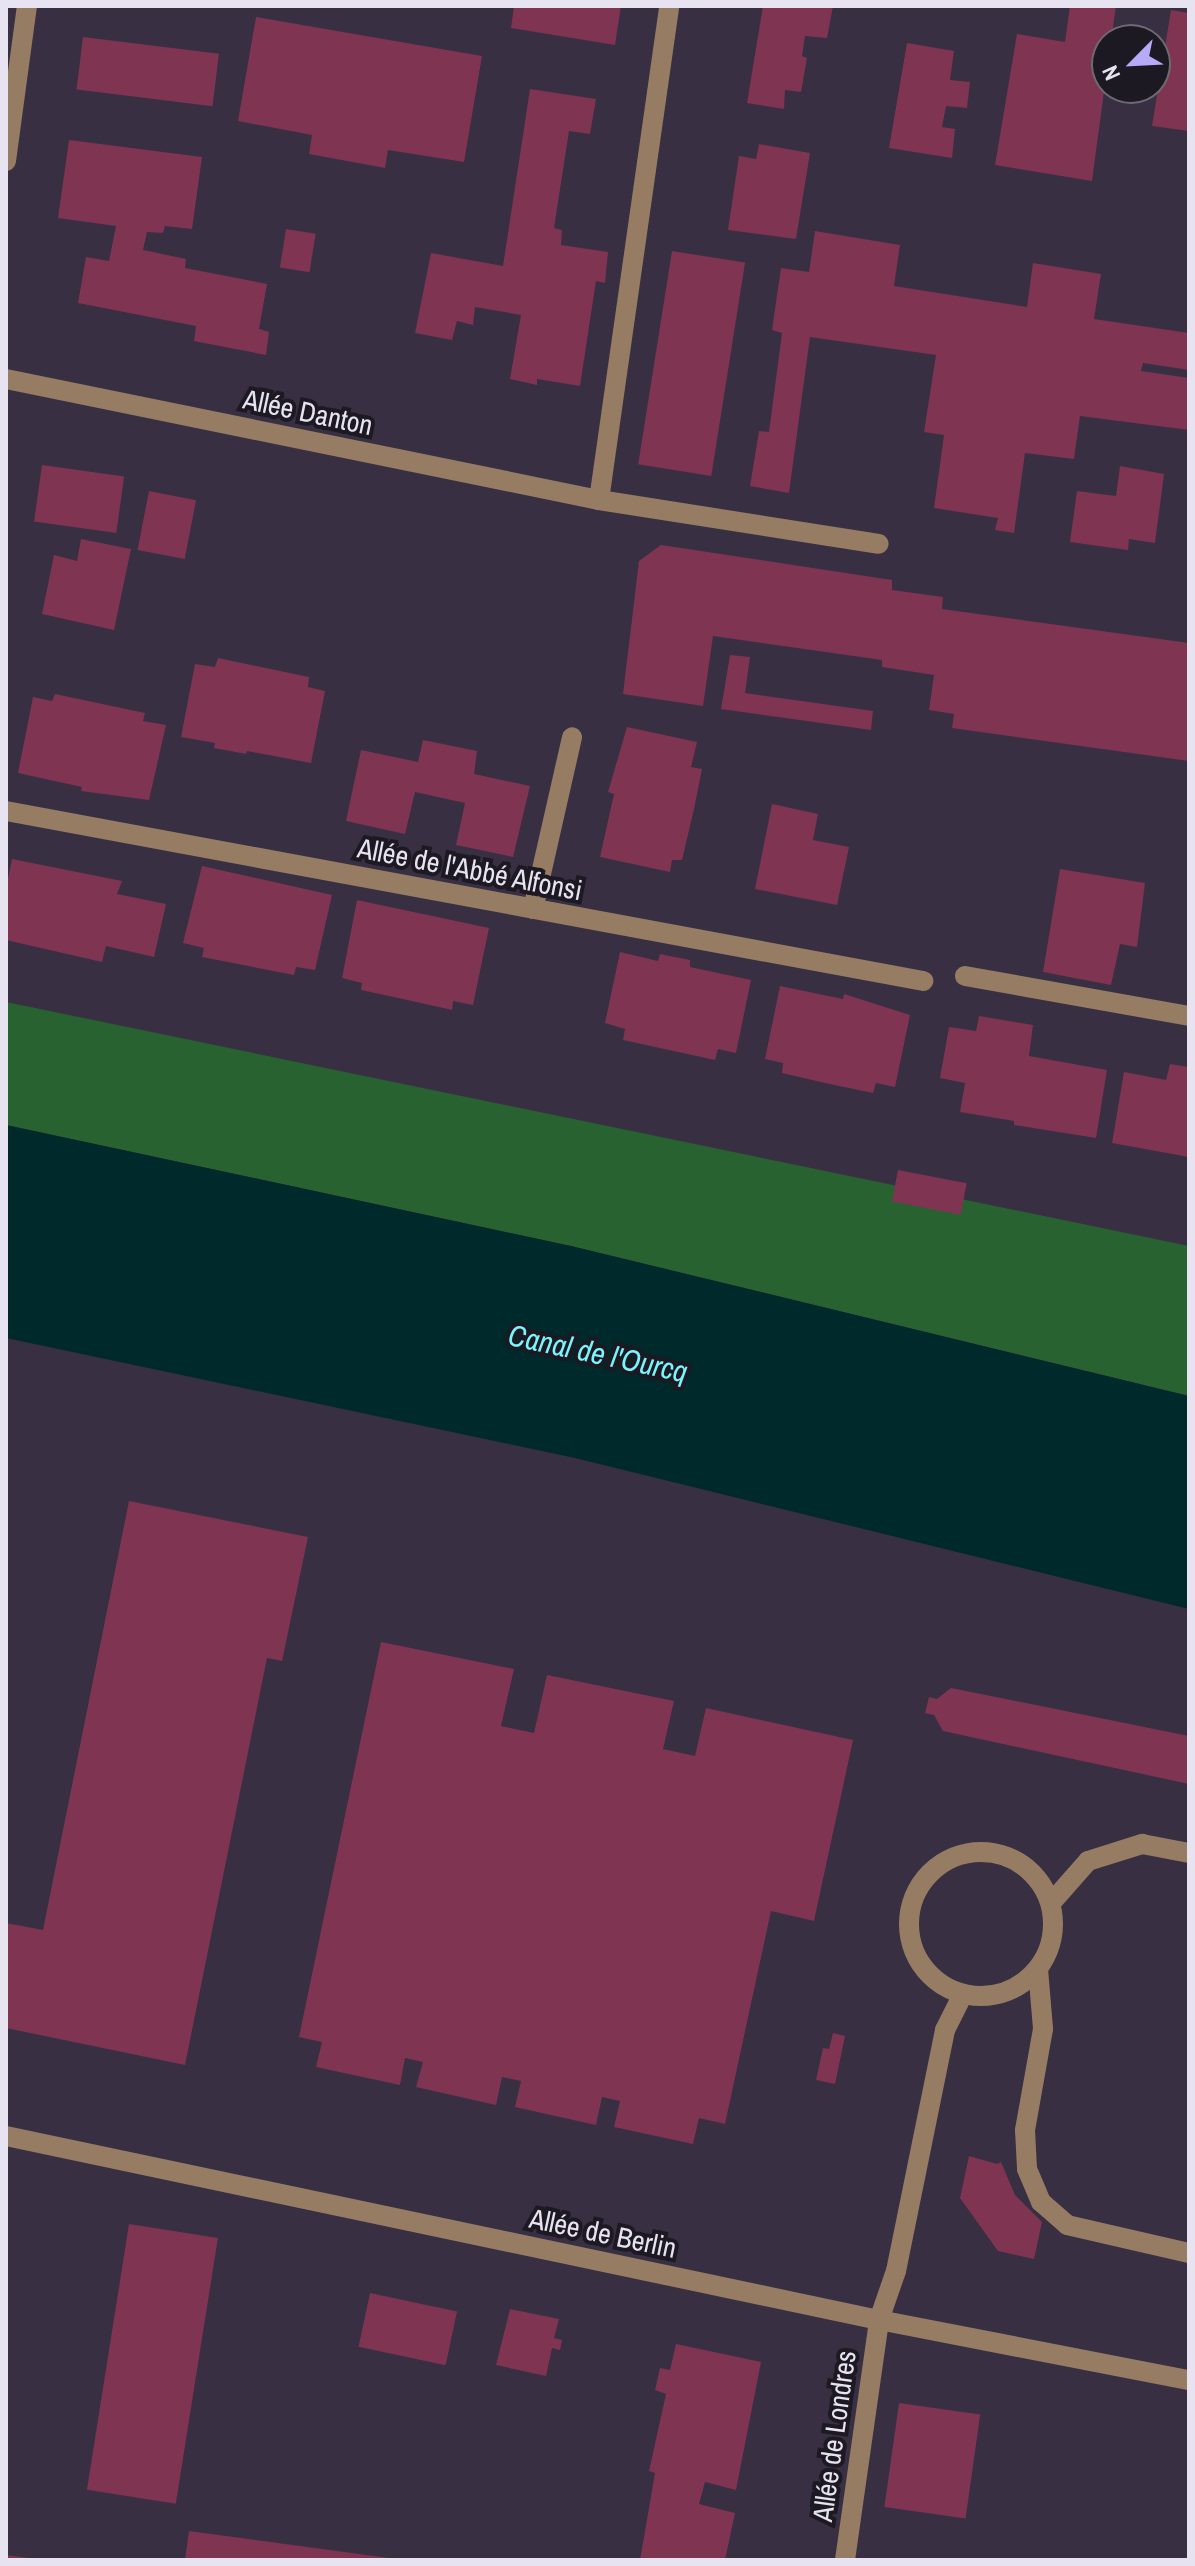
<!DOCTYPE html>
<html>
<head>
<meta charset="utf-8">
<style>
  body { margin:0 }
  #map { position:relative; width:1195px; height:2566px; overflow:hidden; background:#382f43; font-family:"Archivo Narrow",sans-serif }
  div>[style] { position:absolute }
  .green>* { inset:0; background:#286230 }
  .water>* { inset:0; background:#00292b }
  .building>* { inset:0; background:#7f3451; transform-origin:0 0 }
  .minor>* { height:20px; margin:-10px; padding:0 10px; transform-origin:10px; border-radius:10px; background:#967c62 }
  .minor>.ring { margin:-10px; padding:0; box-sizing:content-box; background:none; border:20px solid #967c62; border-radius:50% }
  span { translate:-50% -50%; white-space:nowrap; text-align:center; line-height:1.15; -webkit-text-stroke:8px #1d1922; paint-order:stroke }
  .street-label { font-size:28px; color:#e8e3f0 }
  .water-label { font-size:30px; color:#79f5fc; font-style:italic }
  .frame { position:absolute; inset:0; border:8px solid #e8e3f0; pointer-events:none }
  .north { position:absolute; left:1091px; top:24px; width:80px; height:80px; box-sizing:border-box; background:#1d1922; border:2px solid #6e6a74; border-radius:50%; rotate:246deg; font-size:22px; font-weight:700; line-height:32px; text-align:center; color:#e8e3f0 }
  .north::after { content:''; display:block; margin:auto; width:28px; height:36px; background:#b7abf8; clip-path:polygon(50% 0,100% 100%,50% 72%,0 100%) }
</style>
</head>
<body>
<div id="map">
  <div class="green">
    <div style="clip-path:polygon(6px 1002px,1189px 1246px,1189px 1396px,571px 1246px,6px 1125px)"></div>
  </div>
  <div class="water">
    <div style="clip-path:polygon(6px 1125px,571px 1246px,1189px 1396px,1189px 1609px,575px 1458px,6px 1338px)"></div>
  </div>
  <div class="building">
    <div style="clip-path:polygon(514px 6px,621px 6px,615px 45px,511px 28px)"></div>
    <div style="clip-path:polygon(763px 6px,833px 6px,827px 38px,805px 36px,802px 56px,807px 58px,801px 92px,785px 90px,784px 109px,747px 103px)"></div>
    <div style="clip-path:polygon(1070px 6px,1116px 6px,1111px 40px,1107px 40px,1107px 69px,1092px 181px,995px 165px,1017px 34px,1065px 42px)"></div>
    <div style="clip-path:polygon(1171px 10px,1189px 13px,1189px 131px,1152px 126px)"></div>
    <div style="clip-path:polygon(256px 17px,482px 56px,464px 162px,388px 150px,385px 168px,309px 154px,312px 135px,238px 121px)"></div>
    <div style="left:83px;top:37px;width:137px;height:53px;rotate:7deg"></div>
    <div style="clip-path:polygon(907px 43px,954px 51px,950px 80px,970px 82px,967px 108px,946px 106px,942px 127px,955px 129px,952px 158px,889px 148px)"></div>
    <div style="clip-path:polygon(530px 89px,596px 99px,590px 134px,569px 131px,554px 228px,562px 230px,561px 245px,608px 252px,605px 283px,596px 281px,580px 386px,537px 379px,537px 385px,510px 379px,521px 315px,475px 307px,473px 325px,457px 321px,452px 340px,415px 333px,431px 253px,503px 266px)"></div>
    <div style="clip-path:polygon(69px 140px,202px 157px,192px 229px,165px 226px,163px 233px,147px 232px,143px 250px,186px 259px,185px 268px,267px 284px,259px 329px,269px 332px,266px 355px,194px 341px,196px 326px,78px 303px,86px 257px,109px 261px,116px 226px,58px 218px)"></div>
    <div style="clip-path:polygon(759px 144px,810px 153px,796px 239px,728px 230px,739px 156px,756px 159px)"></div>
    <div style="left:286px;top:229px;width:30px;height:39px;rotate:9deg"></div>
    <div style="clip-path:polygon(815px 231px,900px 245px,894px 286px,1027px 307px,1033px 263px,1101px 274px,1094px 319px,1189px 333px,1189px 370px,1143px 363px,1141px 371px,1189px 378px,1189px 430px,1080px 416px,1074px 459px,1025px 453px,1014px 533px,995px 530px,998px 518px,934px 508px,944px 435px,924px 432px,936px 355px,810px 337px,789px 493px,750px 486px,759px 431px,769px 432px,782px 333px,772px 330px,781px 268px,809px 272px)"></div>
    <div style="left:672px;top:251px;width:74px;height:216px;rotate:9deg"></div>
    <div style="left:42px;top:465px;width:83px;height:57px;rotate:8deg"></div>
    <div style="clip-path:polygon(1120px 466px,1164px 474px,1155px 543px,1129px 539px,1128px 550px,1070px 542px,1077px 491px,1116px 496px)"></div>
    <div style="left:149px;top:491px;width:48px;height:60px;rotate:11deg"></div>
    <div style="clip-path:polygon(81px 539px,131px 549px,114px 630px,42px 614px,54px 555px,77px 561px)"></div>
    <div style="clip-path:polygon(661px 545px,892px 580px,892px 590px,943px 597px,942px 609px,1189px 643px,1189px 761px,952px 728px,954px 714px,929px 710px,934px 675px,882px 667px,882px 660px,713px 636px,703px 706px,623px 694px,639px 561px)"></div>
    <div style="clip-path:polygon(730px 655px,750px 657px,745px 693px,873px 711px,871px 730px,721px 709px)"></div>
    <div style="clip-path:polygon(218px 658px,309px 677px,308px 687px,325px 691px,311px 763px,247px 751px,246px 754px,214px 748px,215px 743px,181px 737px,195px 664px,215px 667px)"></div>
    <div style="clip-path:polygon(55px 694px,145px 713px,143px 721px,166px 725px,149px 800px,81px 791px,82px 787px,18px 773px,33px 697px,52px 701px)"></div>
    <div style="clip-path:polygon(627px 727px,697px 742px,691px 767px,702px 769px,694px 809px,682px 860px,672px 860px,670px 872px,600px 857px,614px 794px,608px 792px)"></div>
    <div style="clip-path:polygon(423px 740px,477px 751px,474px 774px,530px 786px,513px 857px,456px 845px,465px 803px,415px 792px,405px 834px,346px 821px,361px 750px,418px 762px)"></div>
    <div style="clip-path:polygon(772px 804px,818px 814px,813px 840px,849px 847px,837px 905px,755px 889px)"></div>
    <div style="clip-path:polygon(12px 859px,122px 881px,117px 894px,166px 904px,154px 957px,106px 946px,102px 962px,6px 940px,6px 888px)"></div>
    <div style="clip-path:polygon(202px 866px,332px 895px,315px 970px,296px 967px,294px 975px,202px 957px,204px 948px,183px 943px)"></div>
    <div style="clip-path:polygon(1060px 869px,1145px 883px,1137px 947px,1120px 944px,1111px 985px,1043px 972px)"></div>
    <div style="clip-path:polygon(357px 900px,489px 928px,473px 1005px,453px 1001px,452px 1010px,403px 999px,361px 990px,362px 983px,342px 978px)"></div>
    <div style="clip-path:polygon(620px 952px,658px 961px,660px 954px,690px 960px,690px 967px,751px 980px,736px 1053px,718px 1049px,715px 1060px,623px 1040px,625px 1029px,605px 1023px)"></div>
    <div style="clip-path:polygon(780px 986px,843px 999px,844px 994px,910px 1015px,895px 1087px,876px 1083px,873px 1093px,825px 1083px,782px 1073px,783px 1063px,765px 1059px)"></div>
    <div style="clip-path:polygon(979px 1016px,1033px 1025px,1029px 1056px,1107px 1070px,1096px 1138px,1014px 1125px,1014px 1121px,960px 1112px,965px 1083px,940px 1078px,949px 1027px,976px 1031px)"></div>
    <div style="clip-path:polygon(1170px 1064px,1189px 1067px,1189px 1157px,1112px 1143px,1124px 1072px,1166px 1080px)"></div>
    <div style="left:898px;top:1170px;width:70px;height:32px;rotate:11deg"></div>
    <div style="clip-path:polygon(129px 1501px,308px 1537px,282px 1661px,267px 1658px,185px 2065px,6px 2028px,6px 1923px,43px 1930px)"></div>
    <div style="clip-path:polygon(381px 1642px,514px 1669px,501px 1726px,534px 1733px,547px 1675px,674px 1701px,663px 1749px,695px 1756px,706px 1708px,853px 1740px,814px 1921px,771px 1911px,725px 2124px,699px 2118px,693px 2144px,614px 2127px,620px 2101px,602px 2097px,596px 2125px,515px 2107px,521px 2081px,502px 2077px,496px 2105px,416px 2087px,423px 2062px,405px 2058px,400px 2085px,316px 2067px,322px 2042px,299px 2037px)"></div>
    <div style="clip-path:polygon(951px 1688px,1189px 1736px,1189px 1784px,943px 1731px,934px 1715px,925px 1713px,929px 1697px,937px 1699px)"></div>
    <div style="clip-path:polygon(833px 2033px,845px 2036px,835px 2084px,816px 2080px,823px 2048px,829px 2049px)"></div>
    <div style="clip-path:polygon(969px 2156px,997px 2164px,1001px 2162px,1015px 2195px,1042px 2222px,1034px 2259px,998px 2251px,960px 2198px)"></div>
    <div style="left:129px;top:2224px;width:90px;height:269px;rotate:9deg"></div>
    <div style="left:370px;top:2293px;width:89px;height:55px;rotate:12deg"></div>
    <div style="clip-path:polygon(510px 2309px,559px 2319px,554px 2338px,562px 2340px,560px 2350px,552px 2348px,546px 2376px,496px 2365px)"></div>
    <div style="clip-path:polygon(676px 2344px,761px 2362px,736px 2490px,705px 2482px,699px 2504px,735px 2513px,725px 2560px,640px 2560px,655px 2473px,649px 2471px,666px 2394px,655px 2390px,660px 2368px,670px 2370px)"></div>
    <div style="left:899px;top:2403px;width:82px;height:105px;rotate:8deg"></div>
    <div style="clip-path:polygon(189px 2531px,389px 2558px,389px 2560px,185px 2560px)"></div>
    <div style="clip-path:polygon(6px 2555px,29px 2558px,29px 2560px,6px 2560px)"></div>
  </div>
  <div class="minor">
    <div style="left:6px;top:161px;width:156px;rotate:-82.3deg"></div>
    <div style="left:6px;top:379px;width:605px;rotate:11.53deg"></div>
    <div style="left:599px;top:500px;width:283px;rotate:8.9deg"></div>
    <div style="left:599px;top:500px;width:499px;rotate:-81.9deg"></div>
    <div style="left:6px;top:811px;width:933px;rotate:10.5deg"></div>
    <div style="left:533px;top:909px;width:176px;rotate:-77.2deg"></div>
    <div style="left:965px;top:976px;width:228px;rotate:10.1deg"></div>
    <div class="ring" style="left:909px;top:1852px;width:124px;height:124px"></div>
    <div style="left:1051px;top:1903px;width:56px;rotate:-48.6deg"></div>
    <div style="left:1088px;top:1861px;width:57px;rotate:-17.5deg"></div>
    <div style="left:1142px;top:1844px;width:48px;rotate:10.8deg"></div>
    <div style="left:1038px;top:1969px;width:60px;rotate:85.2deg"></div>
    <div style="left:1043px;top:2029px;width:103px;rotate:100.1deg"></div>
    <div style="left:1025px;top:2130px;width:39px;rotate:87deg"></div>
    <div style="left:1027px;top:2169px;width:36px;rotate:67deg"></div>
    <div style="left:1041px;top:2202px;width:35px;rotate:41deg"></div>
    <div style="left:1067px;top:2225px;width:125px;rotate:12.9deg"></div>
    <div style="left:6px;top:2136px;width:892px;rotate:11.9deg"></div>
    <div style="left:879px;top:2320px;width:316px;rotate:11deg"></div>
    <div style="left:845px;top:2560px;width:242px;rotate:-81.9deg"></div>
    <div style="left:879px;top:2320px;width:52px;rotate:-70.9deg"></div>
    <div style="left:896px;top:2271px;width:246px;rotate:-78.5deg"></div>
    <div style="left:945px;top:2030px;width:40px;rotate:-63.4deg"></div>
  </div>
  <div class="street-label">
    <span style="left:308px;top:412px;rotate:12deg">Allée Danton</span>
    <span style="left:470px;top:869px;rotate:11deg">Allée de l'Abbé Alfonsi</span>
    <span style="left:603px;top:2233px;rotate:12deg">Allée de Berlin</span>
    <span style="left:834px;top:2436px;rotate:-82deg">Allée de Londres</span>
  </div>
  <div class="water-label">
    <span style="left:598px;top:1353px;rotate:12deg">Canal de l'Ourcq</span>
  </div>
  <div class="frame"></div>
  <div class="north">N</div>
</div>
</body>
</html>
